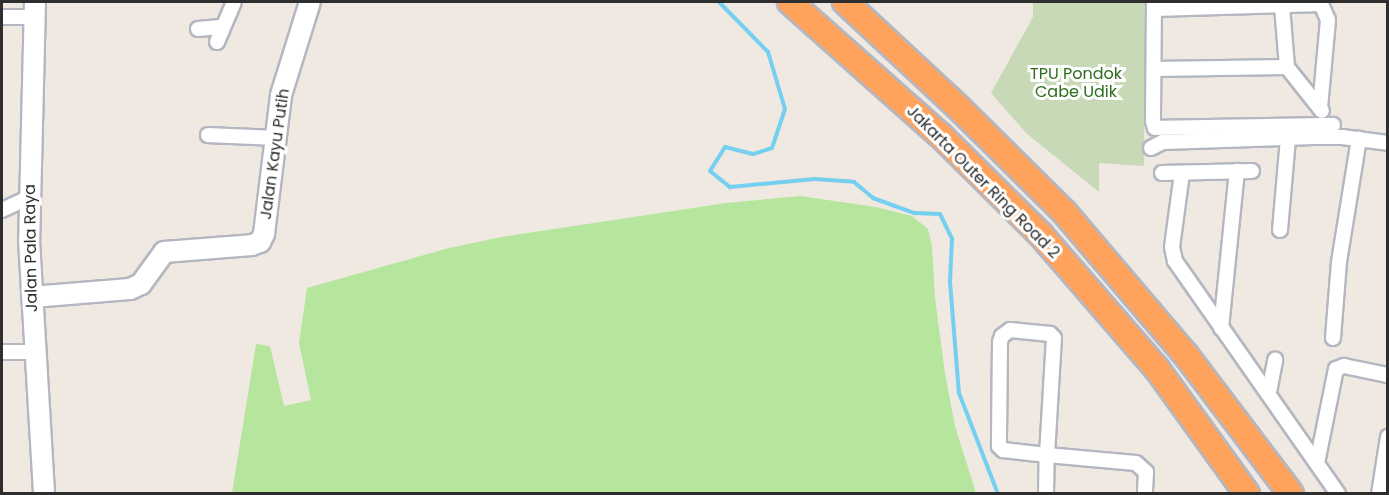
<!DOCTYPE html>
<html>
<head>
<meta charset="utf-8">
<style>
  body { margin:0 }
  #map { position:relative; width:1389px; height:495px; overflow:hidden; background:#efe9e1; font-family:Poppins,sans-serif }
  div>[style] { position:absolute }
  .green>* { inset:0; background:#b6e59e }
  .cemetery>* { inset:0; background:#c8d9b8 }
  .stream>* { height:4px; margin:-2px; padding:0 2px; transform-origin:2px; border-radius:2px; background:#75cff0 }
  .roads { filter:drop-shadow(2px 0 #b4b7c1) drop-shadow(-2px 0 #b4b7c1) drop-shadow(0 2px #b4b7c1) drop-shadow(0 -2px #b4b7c1) }
  .street>* { height:14px; margin:-7px; padding:0 7px; transform-origin:7px; border-radius:7px; background:#fff }
  .secondary>* { height:20px; margin:-10px; padding:0 10px; transform-origin:10px; border-radius:10px; background:#fff }
  .highway>* { height:24px; margin:-12px; padding:0 12px; transform-origin:12px; border-radius:12px; background:#ffa35c }
  span { translate:-50% -50%; white-space:nowrap; text-align:center; line-height:1.15; -webkit-text-stroke:6px #fff; paint-order:stroke }
  .park-label { font-size:16px; color:#2c6e1b }
  .street-label { font-size:16px; color:#2e2e2e }
  .frame { position:absolute; inset:0; border:3px solid #2e2e2e; pointer-events:none }
</style>
</head>
<body>
<div id="map">
  <div class="green">
    <div style="clip-path:polygon(800px 196px,876px 207px,912px 216px,928px 229px,932px 246px,935px 298px,945px 374px,955px 426px,976px 493px,232px 493px,256px 344px,270px 346px,284px 406px,311px 400px,299px 343px,307px 288px,449px 248px,502px 237px,726px 203px)"></div>
  </div>
  <div class="cemetery">
    <div style="clip-path:polygon(1033px 2px,1145px 2px,1144px 166px,1099px 163px,1099px 192px,1026px 133px,991px 93px,1033px 17px)"></div>
  </div>
  <div class="stream">
    <div style="left:719px;top:2px;width:70px;rotate:45.6deg"></div>
    <div style="left:768px;top:52px;width:59px;rotate:73.4deg"></div>
    <div style="left:785px;top:109px;width:41px;rotate:108.4deg"></div>
    <div style="left:772px;top:148px;width:20px;rotate:162deg"></div>
    <div style="left:753px;top:154px;width:29px;rotate:-166deg"></div>
    <div style="left:725px;top:147px;width:28px;rotate:122deg"></div>
    <div style="left:710px;top:171px;width:26px;rotate:39deg"></div>
    <div style="left:730px;top:187px;width:85px;rotate:-5.4deg"></div>
    <div style="left:815px;top:179px;width:39px;rotate:4deg"></div>
    <div style="left:854px;top:182px;width:25px;rotate:40deg"></div>
    <div style="left:873px;top:198px;width:44px;rotate:20.1deg"></div>
    <div style="left:914px;top:213px;width:26px;rotate:2deg"></div>
    <div style="left:940px;top:214px;width:28px;rotate:64deg"></div>
    <div style="left:952px;top:239px;width:43px;rotate:92.7deg"></div>
    <div style="left:950px;top:282px;width:111px;rotate:85.4deg"></div>
    <div style="left:959px;top:393px;width:108px;rotate:68.9deg"></div>
  </div>
  <div class="roads">
    <div class="street">
      <div style="left:1154px;top:2px;width:119px;rotate:90.5deg"></div>
      <div style="left:1153px;top:121px;width:7px;rotate:74deg"></div>
      <div style="left:1155px;top:128px;width:178px;rotate:-1deg"></div>
      <div style="left:1282px;top:6px;width:61px;rotate:85.3deg"></div>
      <div style="left:1155px;top:9px;width:166px;rotate:-1.7deg"></div>
      <div style="left:1321px;top:4px;width:17px;rotate:66deg"></div>
      <div style="left:1328px;top:20px;width:88px;rotate:95.2deg"></div>
      <div style="left:2px;top:17px;width:32px"></div>
      <div style="left:198px;top:29px;width:25px;rotate:-5deg"></div>
      <div style="left:217px;top:42px;width:43px;rotate:-67deg"></div>
      <div style="left:1154px;top:69px;width:133px;rotate:-0.9deg"></div>
      <div style="left:1287px;top:67px;width:56px;rotate:51.5deg"></div>
      <div style="left:208px;top:135px;width:68px;rotate:2.5deg"></div>
      <div style="left:1151px;top:148px;width:13px;rotate:-27deg"></div>
      <div style="left:1163px;top:142px;width:151px;rotate:-1.9deg"></div>
      <div style="left:1314px;top:137px;width:28px"></div>
      <div style="left:1342px;top:137px;width:46px;rotate:7.4deg"></div>
      <div style="left:1162px;top:173px;width:90px;rotate:-1.3deg"></div>
      <div style="left:1182px;top:173px;width:75px;rotate:97.7deg"></div>
      <div style="left:1172px;top:247px;width:14px;rotate:78deg"></div>
      <div style="left:1175px;top:261px;width:284px;rotate:55deg"></div>
      <div style="left:2px;top:210px;width:29px;rotate:-25deg"></div>
      <div style="left:1280px;top:230px;width:91px;rotate:-85deg"></div>
      <div style="left:1221px;top:328px;width:158px;rotate:-84.2deg"></div>
      <div style="left:1333px;top:338px;width:76px;rotate:-85.5deg"></div>
      <div style="left:1339px;top:262px;width:125px;rotate:-80.8deg"></div>
      <div style="left:2px;top:352px;width:32px"></div>
      <div style="left:1269px;top:392px;width:33px;rotate:-79deg"></div>
      <div style="left:1317px;top:463px;width:96px;rotate:-78.6deg"></div>
      <div style="left:1336px;top:369px;width:9px;rotate:-21deg"></div>
      <div style="left:1344px;top:366px;width:45px;rotate:11.6deg"></div>
      <div style="left:1046px;top:494px;width:39px;rotate:-89deg"></div>
      <div style="left:1047px;top:455px;width:117px;rotate:-86.6deg"></div>
      <div style="left:1054px;top:338px;width:6px;rotate:-135deg"></div>
      <div style="left:1050px;top:334px;width:40px;rotate:-174.3deg"></div>
      <div style="left:1010px;top:330px;width:10px;rotate:143deg"></div>
      <div style="left:1002px;top:336px;width:6px;rotate:108deg"></div>
      <div style="left:1000px;top:342px;width:104px;rotate:90.6deg"></div>
      <div style="left:999px;top:446px;width:6px;rotate:45deg"></div>
      <div style="left:1003px;top:450px;width:44px;rotate:6.5deg"></div>
      <div style="left:1047px;top:455px;width:89px;rotate:5.1deg"></div>
      <div style="left:1136px;top:463px;width:13px;rotate:42deg"></div>
      <div style="left:1146px;top:472px;width:22px;rotate:93deg"></div>
      <div style="left:1379px;top:494px;width:58px;rotate:-81deg"></div>
    </div>
    <div class="secondary">
      <div style="left:35px;top:2px;width:238px;rotate:91.4deg"></div>
      <div style="left:29px;top:240px;width:254px;rotate:86.6deg"></div>
      <div style="left:32px;top:297px;width:98px;rotate:-4.7deg"></div>
      <div style="left:130px;top:289px;width:12px;rotate:-24deg"></div>
      <div style="left:141px;top:284px;width:39px;rotate:-54deg"></div>
      <div style="left:164px;top:252px;width:88px;rotate:-4.5deg"></div>
      <div style="left:252px;top:245px;width:9px;rotate:-21deg"></div>
      <div style="left:260px;top:242px;width:9px;rotate:-63deg"></div>
      <div style="left:264px;top:234px;width:140px;rotate:-83deg"></div>
      <div style="left:281px;top:95px;width:97px;rotate:-72.7deg"></div>
    </div>
    <div class="highway">
      <div style="left:790px;top:2px;width:200px;rotate:41.6deg"></div>
      <div style="left:940px;top:135px;width:141px;rotate:44.7deg"></div>
      <div style="left:1040px;top:234px;width:179px;rotate:49.1deg"></div>
      <div style="left:1157px;top:369px;width:154px;rotate:54.2deg"></div>
      <div style="left:845px;top:2px;width:157px;rotate:42.9deg"></div>
      <div style="left:960px;top:109px;width:148px;rotate:44.7deg"></div>
      <div style="left:1065px;top:213px;width:187px;rotate:49.6deg"></div>
      <div style="left:1186px;top:355px;width:174px;rotate:52.9deg"></div>
    </div>
  </div>
  <div class="park-label">
    <span style="left:1076px;top:83px">TPU Pondok<br>Cabe Udik</span>
  </div>
  <div class="street-label">
    <span style="left:275px;top:154px;rotate:-82deg">Jalan Kayu Putih</span>
    <span style="left:983px;top:182px;rotate:45deg">Jakarta Outer Ring Road 2</span>
    <span style="left:31px;top:248px;rotate:-91deg">Jalan Pala Raya</span>
  </div>
  <div class="frame"></div>
</div>
</body>
</html>
